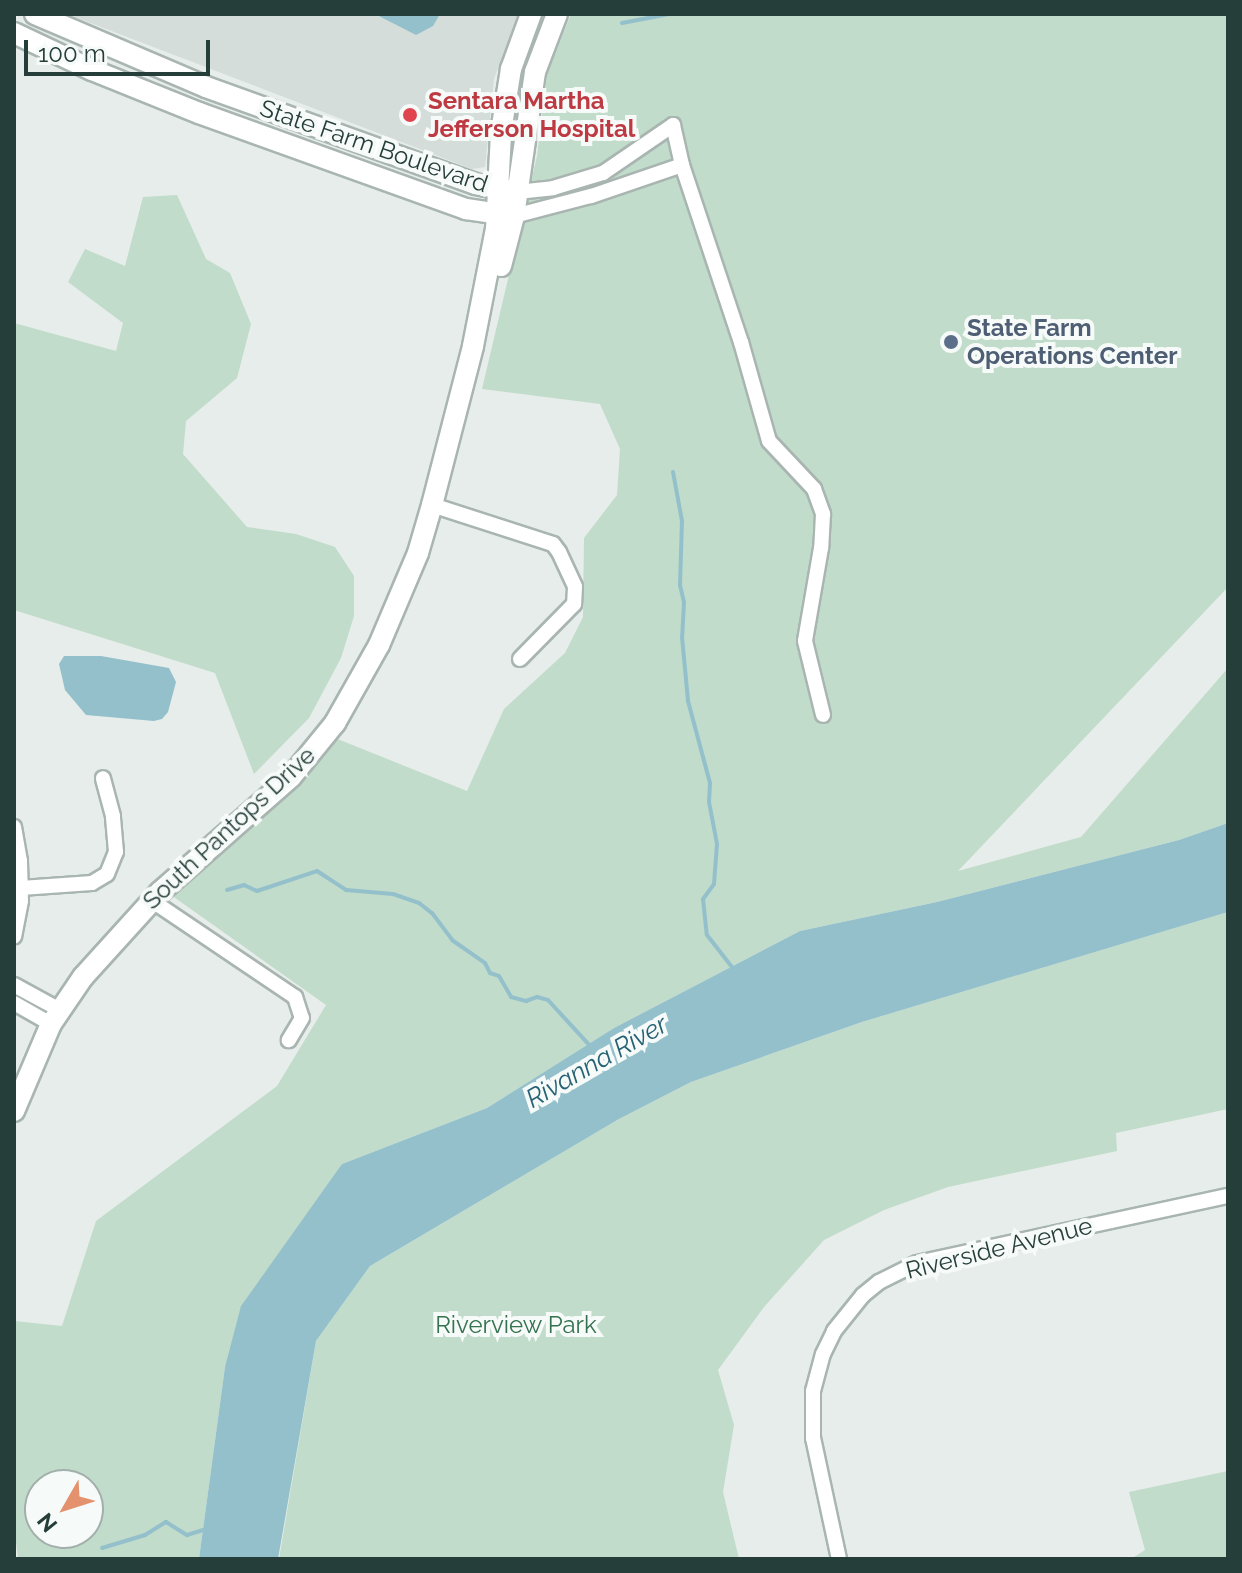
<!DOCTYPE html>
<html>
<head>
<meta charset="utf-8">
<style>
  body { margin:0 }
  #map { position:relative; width:1242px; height:1573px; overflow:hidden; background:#e6edea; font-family:Raleway,sans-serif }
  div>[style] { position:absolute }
  .built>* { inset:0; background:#d4ddd9 }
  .green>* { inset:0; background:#c1dcca }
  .water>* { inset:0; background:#94c0cc }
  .stream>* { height:4px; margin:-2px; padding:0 2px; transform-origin:2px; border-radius:2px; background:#94c0cc }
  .roads { filter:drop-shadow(2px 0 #a9b5b1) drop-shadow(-2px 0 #a9b5b1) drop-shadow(0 2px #a9b5b1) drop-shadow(0 -2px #a9b5b1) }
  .street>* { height:14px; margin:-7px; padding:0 7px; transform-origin:7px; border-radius:7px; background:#fff }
  .secondary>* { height:20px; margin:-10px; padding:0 10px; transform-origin:10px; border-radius:10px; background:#fff }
  .dots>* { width:22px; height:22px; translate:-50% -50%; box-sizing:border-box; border:4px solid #f6faf8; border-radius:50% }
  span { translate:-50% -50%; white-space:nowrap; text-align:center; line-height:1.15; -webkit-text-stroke:8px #f6faf8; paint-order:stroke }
  .health-label { font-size:24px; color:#be3a42; font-weight:700 }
  .left { translate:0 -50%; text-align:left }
  .street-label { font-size:24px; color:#263e39 }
  .service-label { font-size:24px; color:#4e5e75; font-weight:700 }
  .park-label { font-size:24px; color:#34714f }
  .water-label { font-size:26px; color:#266274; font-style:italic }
  .frame { position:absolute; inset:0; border:16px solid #263e39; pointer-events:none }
  .north { position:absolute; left:24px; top:1469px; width:80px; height:80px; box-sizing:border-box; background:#f6faf8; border:2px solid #a3afac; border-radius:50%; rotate:231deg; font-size:22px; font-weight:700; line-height:32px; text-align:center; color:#263e39 }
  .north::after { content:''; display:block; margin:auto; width:28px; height:36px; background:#e4916d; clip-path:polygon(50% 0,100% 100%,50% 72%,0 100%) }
  .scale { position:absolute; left:24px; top:40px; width:186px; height:36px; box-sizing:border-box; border:4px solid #263e39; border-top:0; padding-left:10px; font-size:24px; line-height:28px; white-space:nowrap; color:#263e39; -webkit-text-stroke:6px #f6faf8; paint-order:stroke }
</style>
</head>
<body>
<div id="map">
  <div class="built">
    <div style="clip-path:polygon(67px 14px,518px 14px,494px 79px,485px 167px,472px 169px)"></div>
  </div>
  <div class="green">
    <div style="clip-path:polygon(evenodd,571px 14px,1228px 14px,1228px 587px,958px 871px,1081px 837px,1228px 668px,1228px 823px,1179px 840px,937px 902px,800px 931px,614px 1028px,487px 1108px,342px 1164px,225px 1367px,199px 1559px,18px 1559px,14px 1524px,14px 1321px,62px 1326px,96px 1221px,277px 1086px,326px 1005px,171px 895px,335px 738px,467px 791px,504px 709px,565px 653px,583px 617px,584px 538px,617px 495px,620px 449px,600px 404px,482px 389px,537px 156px,547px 74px,571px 14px,40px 1485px,88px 1485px,88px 1533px,40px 1533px,40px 1485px)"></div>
    <div style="clip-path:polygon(177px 195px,206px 259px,230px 273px,251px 324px,237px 378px,186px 421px,183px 454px,247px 527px,296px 534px,335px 547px,354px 576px,354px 616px,341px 658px,309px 718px,254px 774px,215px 673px,14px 610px,14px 323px,116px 351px,123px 323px,68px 282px,85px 249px,125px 266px,143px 197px)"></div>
    <div style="clip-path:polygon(1228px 912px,1228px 1109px,1116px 1133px,1117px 1151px,948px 1187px,884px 1210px,824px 1240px,764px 1307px,718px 1370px,734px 1425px,723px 1492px,739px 1559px,279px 1559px,316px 1341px,370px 1266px,619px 1119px,691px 1082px,862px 1022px)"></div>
    <div style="clip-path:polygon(1228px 1471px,1228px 1559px,1131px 1559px,1145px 1550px,1129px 1492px)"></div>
  </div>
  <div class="water">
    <div style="clip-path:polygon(375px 14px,440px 14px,433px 26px,416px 35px)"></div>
    <div style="clip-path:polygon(64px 656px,101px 656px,169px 668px,176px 682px,168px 712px,162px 719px,154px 721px,86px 715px,65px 690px,59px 664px)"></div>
    <div style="clip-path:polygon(1228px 823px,1228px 912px,862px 1022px,691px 1082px,619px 1119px,370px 1266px,316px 1341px,278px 1559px,199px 1559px,225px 1367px,241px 1306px,342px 1164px,487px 1108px,614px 1028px,800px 931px,937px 902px,1179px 840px)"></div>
  </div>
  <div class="stream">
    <div style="left:622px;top:23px;width:48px;rotate:-10.8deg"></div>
    <div style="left:673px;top:472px;width:50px;rotate:79.6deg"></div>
    <div style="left:682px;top:521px;width:64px;rotate:91.8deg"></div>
    <div style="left:680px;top:585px;width:17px;rotate:77deg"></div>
    <div style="left:684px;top:602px;width:35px;rotate:93deg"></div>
    <div style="left:682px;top:637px;width:64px;rotate:84.6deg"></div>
    <div style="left:688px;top:701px;width:85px;rotate:75deg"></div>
    <div style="left:710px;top:783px;width:19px;rotate:93deg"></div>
    <div style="left:709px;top:802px;width:43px;rotate:79.2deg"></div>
    <div style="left:717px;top:844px;width:40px;rotate:94.3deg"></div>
    <div style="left:714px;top:884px;width:19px;rotate:126deg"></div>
    <div style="left:703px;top:899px;width:36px;rotate:84deg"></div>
    <div style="left:707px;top:935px;width:46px;rotate:52.1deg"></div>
    <div style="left:227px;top:890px;width:18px;rotate:-16deg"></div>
    <div style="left:244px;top:885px;width:14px;rotate:25deg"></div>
    <div style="left:257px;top:891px;width:63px;rotate:-18.4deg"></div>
    <div style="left:317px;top:871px;width:35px;rotate:33deg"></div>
    <div style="left:346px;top:890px;width:47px;rotate:4.9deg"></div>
    <div style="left:393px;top:894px;width:28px;rotate:19deg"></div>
    <div style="left:419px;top:903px;width:16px;rotate:38deg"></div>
    <div style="left:432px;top:913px;width:34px;rotate:53deg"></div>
    <div style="left:452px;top:940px;width:40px;rotate:34.9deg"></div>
    <div style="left:485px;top:963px;width:11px;rotate:63deg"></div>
    <div style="left:490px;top:973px;width:9px;rotate:18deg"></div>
    <div style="left:499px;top:976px;width:24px;rotate:60deg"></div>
    <div style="left:511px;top:997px;width:16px;rotate:15deg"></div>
    <div style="left:526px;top:1001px;width:12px;rotate:-20deg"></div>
    <div style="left:537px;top:997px;width:11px;rotate:15deg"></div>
    <div style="left:548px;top:1000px;width:65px;rotate:47.5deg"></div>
    <div style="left:102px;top:1548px;width:45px;rotate:-16.8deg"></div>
    <div style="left:145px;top:1535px;width:25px;rotate:-32deg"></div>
    <div style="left:166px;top:1522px;width:25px;rotate:32deg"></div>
    <div style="left:187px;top:1535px;width:17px;rotate:-17deg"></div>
  </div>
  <div class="roads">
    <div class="street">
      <div style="left:517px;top:192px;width:36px;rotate:-6deg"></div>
      <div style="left:553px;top:188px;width:52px;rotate:-16.7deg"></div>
      <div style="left:603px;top:173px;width:85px;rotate:-34.4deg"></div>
      <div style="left:673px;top:125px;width:41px;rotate:77.3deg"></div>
      <div style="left:682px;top:165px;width:187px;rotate:71.6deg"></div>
      <div style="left:741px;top:342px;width:103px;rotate:74.2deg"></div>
      <div style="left:769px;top:441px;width:66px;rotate:46.8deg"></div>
      <div style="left:814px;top:489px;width:27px;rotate:70deg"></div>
      <div style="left:823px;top:514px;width:34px;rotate:93deg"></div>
      <div style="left:821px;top:548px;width:94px;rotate:99.8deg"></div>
      <div style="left:805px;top:641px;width:76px;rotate:76.3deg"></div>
      <div style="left:514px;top:216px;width:80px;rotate:-14.6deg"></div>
      <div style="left:591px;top:196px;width:96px;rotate:-18.8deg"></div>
      <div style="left:432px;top:505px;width:127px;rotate:17.9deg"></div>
      <div style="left:553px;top:544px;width:10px;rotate:53deg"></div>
      <div style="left:559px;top:552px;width:38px;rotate:65deg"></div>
      <div style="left:575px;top:587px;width:17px;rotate:93deg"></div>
      <div style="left:574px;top:604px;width:77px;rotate:134.5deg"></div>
      <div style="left:14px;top:827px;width:35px;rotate:80deg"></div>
      <div style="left:20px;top:861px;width:40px;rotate:88.6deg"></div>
      <div style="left:21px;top:901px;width:36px;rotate:101deg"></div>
      <div style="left:21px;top:888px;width:71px;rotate:-4deg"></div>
      <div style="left:92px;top:883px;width:17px;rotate:-31deg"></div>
      <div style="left:107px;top:874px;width:24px;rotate:-68deg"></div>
      <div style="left:116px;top:852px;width:36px;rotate:-95deg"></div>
      <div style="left:113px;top:816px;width:39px;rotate:-105deg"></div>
      <div style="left:151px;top:900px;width:174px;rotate:34deg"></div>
      <div style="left:295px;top:997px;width:22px;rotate:72deg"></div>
      <div style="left:302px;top:1018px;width:26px;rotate:121deg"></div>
      <div style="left:14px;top:985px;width:52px;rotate:28.5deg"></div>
      <div style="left:14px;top:1003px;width:43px;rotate:29.6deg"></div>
      <div style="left:839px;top:1559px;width:124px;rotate:-102.1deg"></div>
      <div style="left:813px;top:1438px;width:47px;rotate:-90deg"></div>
      <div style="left:813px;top:1391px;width:38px;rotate:-75deg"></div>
      <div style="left:823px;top:1354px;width:25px;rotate:-64deg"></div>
      <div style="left:834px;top:1331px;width:46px;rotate:-51.1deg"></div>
      <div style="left:863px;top:1295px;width:21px;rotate:-39deg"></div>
      <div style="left:879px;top:1282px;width:42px;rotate:-26.6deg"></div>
      <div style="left:917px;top:1263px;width:318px;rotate:-12.2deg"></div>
    </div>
    <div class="secondary">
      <div style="left:35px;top:14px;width:186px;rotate:23.1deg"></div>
      <div style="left:206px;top:87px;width:286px;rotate:19.8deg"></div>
      <div style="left:475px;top:184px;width:43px;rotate:10.8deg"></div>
      <div style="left:14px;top:33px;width:86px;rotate:25.4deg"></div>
      <div style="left:92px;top:70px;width:115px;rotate:21.9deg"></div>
      <div style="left:199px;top:113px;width:284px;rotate:19.8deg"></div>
      <div style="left:466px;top:209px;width:49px;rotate:8.3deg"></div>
      <div style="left:501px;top:266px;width:52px;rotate:-75.4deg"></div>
      <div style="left:514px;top:216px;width:146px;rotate:-81.7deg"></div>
      <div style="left:535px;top:72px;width:62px;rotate:-69.2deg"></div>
      <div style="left:14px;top:1111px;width:95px;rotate:-67deg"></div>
      <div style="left:51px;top:1024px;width:57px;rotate:-55.8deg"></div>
      <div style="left:83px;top:977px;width:115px;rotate:-47.8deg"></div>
      <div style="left:160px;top:892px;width:174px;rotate:-41.3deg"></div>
      <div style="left:291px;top:777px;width:70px;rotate:-50.8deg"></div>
      <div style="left:335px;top:723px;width:90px;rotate:-60.6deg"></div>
      <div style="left:379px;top:645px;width:100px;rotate:-67deg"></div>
      <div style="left:418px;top:553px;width:50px;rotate:-73.7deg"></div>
      <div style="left:432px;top:505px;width:164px;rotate:-75.5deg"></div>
      <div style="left:473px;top:346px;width:119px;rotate:-78.9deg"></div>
      <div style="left:496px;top:229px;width:97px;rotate:-87deg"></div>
      <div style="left:501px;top:132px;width:64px;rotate:-81deg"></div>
      <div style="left:511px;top:69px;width:59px;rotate:-70deg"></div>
    </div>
  </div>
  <div class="dots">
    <div style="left:410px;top:115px;background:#e0444e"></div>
    <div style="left:951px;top:342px;background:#5c6f8a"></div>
  </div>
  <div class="health-label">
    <span class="left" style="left:428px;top:115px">Sentara Martha<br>Jefferson Hospital</span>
  </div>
  <div class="street-label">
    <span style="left:374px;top:146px;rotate:19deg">State Farm Boulevard</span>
    <span style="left:229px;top:828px;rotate:-43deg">South Pantops Drive</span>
    <span style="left:999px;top:1248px;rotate:-14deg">Riverside Avenue</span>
  </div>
  <div class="service-label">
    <span class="left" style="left:967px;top:342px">State Farm<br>Operations Center</span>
  </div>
  <div class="park-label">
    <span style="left:516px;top:1325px">Riverview Park</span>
  </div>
  <div class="water-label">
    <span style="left:597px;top:1062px;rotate:-30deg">Rivanna River</span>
  </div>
  <div class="frame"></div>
  <div class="north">N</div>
  <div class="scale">100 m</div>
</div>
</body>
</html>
